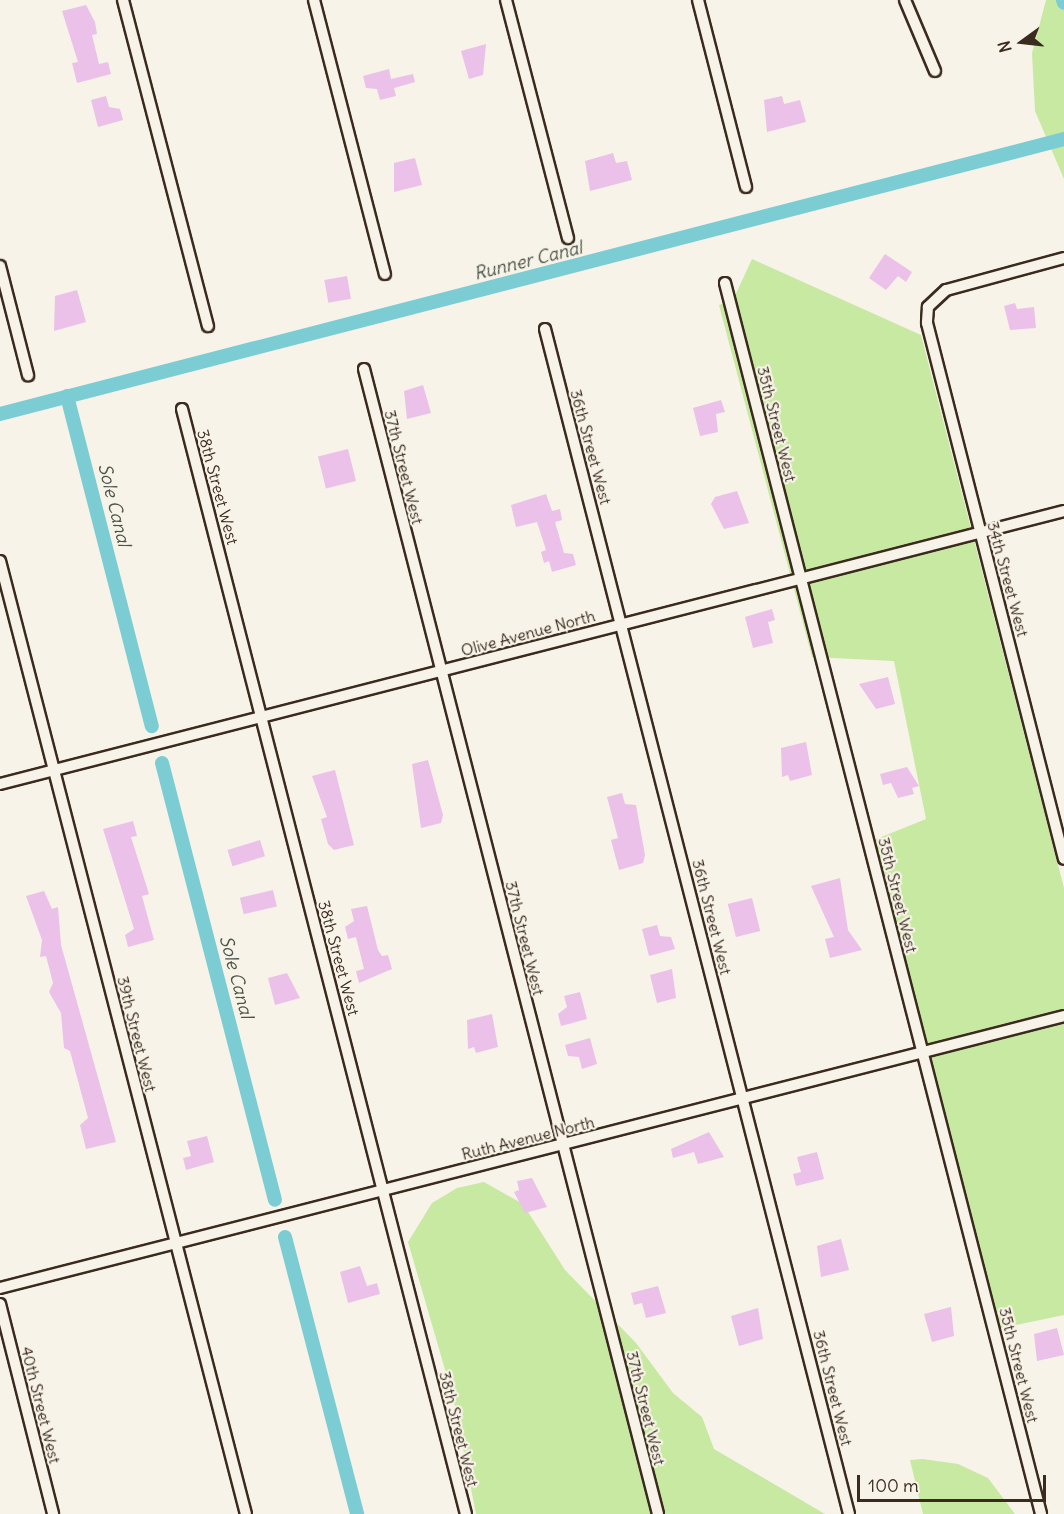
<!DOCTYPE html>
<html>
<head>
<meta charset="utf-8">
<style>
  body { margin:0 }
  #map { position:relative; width:1064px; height:1514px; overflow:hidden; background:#f7f3e8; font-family:Delius,sans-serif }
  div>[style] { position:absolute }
  .green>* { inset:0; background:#c7e9a1 }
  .canal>* { height:14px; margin:-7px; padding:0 7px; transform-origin:7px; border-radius:7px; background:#7ccdd3 }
  .building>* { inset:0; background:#ebc1e9; transform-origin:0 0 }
  .roads { filter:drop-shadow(2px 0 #3b2a1e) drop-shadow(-2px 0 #3b2a1e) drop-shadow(0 2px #3b2a1e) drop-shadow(0 -2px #3b2a1e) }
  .minor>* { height:10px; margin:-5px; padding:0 5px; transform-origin:5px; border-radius:5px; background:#f7f3e8 }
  span { translate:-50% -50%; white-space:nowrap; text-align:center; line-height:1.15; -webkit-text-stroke:4.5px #f7f3e8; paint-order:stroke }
  .street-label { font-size:16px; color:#3b2a1e }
  .water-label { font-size:18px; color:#4b534b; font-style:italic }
  .north { position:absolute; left:992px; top:12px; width:60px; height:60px; -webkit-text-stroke:4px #f7f3e8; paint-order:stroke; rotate:255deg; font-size:16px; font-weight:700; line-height:24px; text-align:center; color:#3b2a1e }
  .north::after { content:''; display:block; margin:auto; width:21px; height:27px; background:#3b2a1e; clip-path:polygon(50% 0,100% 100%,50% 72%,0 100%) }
  .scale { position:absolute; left:857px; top:1475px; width:189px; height:27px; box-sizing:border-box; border:3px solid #3b2a1e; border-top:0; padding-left:8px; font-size:18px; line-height:21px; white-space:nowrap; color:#3b2a1e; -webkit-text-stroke:4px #f7f3e8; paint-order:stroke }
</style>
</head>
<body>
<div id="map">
  <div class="green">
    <div style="clip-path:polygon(1046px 0,1064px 0,1064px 179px,1035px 111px,1032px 53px)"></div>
    <div style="clip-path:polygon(752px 259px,921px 335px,1064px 888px,1064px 1315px,996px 1329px,864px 844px,926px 819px,894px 661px,812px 657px,719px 305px,733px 300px)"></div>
    <div style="clip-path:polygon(484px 1182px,523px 1204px,565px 1270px,636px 1343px,673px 1393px,702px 1417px,714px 1449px,825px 1514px,476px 1514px,453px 1397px,408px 1242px,432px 1203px,457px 1188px)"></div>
    <div style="clip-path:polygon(923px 1459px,958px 1464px,988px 1478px,1015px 1514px,923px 1514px,910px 1460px)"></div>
  </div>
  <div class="canal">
    <div style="left:1063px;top:0;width:3px;rotate:72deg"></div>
    <div style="left:67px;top:396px;width:341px;rotate:75.6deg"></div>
    <div style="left:0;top:414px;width:1099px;rotate:-14.49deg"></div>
    <div style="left:162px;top:763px;width:451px;rotate:75.5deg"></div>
    <div style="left:285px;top:1237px;width:286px;rotate:75.4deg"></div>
  </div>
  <div class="building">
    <div style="clip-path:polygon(86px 5px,95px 22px,97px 34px,92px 35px,99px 64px,108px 62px,111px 74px,77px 83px,72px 63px,78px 62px,62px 11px)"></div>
    <div style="clip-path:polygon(486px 44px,483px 75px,469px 79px,461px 51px)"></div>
    <div style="clip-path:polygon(389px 69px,391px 79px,413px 74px,415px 82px,394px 88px,396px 96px,380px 100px,377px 89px,366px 88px,363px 76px)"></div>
    <div style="clip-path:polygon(106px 96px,109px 107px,120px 109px,123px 120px,98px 127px,91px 100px)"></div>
    <div style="clip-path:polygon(782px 96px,784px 104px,800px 100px,806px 122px,767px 132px,764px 100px)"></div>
    <div style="clip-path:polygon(613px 153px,616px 163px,627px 161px,632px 180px,590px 191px,585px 161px)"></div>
    <div style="clip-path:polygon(415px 158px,422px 185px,394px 192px,394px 163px)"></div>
    <div style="clip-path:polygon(885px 254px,912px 272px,906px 282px,898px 276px,886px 290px,869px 278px)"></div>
    <div style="left:347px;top:276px;width:23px;height:23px;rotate:80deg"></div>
    <div style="clip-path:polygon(77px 290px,86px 322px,54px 331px,55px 296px)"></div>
    <div style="clip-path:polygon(1015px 303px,1017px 309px,1034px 307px,1036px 328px,1010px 330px,1004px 306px)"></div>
    <div style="clip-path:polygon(423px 385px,431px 413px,407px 419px,404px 391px)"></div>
    <div style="clip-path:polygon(721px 400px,725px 412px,716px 414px,718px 432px,700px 436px,693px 408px)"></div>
    <div style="left:348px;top:449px;width:33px;height:31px;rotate:76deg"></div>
    <div style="clip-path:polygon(737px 491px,749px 523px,724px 529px,711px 504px,715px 497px)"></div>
    <div style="clip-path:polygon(546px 494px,552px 511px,560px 509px,562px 520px,555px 522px,564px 553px,573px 554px,576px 565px,552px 572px,549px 561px,544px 563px,541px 552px,546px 550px,537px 522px,516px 527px,511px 505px)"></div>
    <div style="clip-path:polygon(772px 609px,775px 620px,768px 622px,773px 643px,753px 648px,745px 617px)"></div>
    <div style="clip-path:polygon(888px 677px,895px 704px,876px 709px,859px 684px)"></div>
    <div style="clip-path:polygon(806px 742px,812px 775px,790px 781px,788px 775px,782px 777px,781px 748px)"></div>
    <div style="clip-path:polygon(428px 760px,443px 815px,441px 823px,421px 828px,412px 764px)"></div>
    <div style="clip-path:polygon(907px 767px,919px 786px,912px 788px,914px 794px,898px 798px,891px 783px,883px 785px,880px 774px)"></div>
    <div style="clip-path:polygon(335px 770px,354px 845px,334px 850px,328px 844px,321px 819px,327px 817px,312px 776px)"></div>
    <div style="clip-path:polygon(622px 793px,625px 804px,636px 805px,645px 855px,643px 863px,619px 870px,611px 840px,618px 838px,607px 797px)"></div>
    <div style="clip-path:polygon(133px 821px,137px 836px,131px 837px,149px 894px,142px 896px,154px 940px,128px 947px,125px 935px,134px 929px,103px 829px)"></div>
    <div style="left:260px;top:840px;width:17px;height:34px;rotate:73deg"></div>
    <div style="clip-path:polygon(840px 878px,848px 930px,862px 950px,830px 958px,825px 939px,834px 937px,811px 886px)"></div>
    <div style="left:273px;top:890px;width:17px;height:34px;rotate:77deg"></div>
    <div style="clip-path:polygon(44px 891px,52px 909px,58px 907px,61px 945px,116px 1142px,86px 1149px,80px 1125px,88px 1118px,70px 1051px,64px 1048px,61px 1013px,49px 992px,53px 983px,46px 956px,40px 957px,42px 940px,26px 896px)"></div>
    <div style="left:752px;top:898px;width:34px;height:25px;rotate:76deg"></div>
    <div style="clip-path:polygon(367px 906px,378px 950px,382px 956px,388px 955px,392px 969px,359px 983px,356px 971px,364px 969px,356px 937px,348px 939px,345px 927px,354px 921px,351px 909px)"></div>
    <div style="clip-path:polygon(657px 925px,660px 936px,671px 937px,675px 949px,649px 956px,642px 929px)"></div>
    <div style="clip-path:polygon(672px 969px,676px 998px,657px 1003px,650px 975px)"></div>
    <div style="clip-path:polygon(287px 973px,300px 998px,275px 1005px,268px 978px)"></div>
    <div style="clip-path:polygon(580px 992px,587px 1019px,561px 1026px,558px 1014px,567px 1007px,564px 996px)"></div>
    <div style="clip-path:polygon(492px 1014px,498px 1047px,476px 1053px,474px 1047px,468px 1049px,467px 1020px)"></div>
    <div style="clip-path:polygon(590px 1038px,597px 1064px,582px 1069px,579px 1057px,568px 1056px,565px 1045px)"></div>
    <div style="clip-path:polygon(709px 1132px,724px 1157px,698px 1164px,694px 1152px,673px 1158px,671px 1149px)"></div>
    <div style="clip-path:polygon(207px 1136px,214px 1162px,186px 1170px,183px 1158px,191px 1156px,187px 1141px)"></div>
    <div style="clip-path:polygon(817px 1152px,824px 1179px,796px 1186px,793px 1174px,801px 1172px,797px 1157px)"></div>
    <div style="clip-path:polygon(532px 1178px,547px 1207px,525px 1213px,514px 1192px,519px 1190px,517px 1181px)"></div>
    <div style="clip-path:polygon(841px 1239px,849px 1270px,821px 1277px,817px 1246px)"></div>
    <div style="clip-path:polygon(360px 1266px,367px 1286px,377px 1283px,380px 1294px,348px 1303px,340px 1272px)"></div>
    <div style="clip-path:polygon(658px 1286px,666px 1313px,646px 1318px,642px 1303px,634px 1305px,631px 1293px)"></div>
    <div style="clip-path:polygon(951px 1307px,954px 1336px,932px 1342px,924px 1314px)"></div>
    <div style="clip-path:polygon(758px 1308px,763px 1339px,739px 1346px,731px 1316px)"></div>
    <div style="clip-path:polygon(1057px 1328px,1064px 1355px,1037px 1361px,1034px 1334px)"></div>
  </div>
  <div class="roads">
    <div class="minor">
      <div style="left:123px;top:0;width:337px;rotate:75.4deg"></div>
      <div style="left:314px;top:0;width:283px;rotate:75.5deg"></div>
      <div style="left:506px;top:0;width:246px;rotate:75.4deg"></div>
      <div style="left:698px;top:0;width:193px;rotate:75.6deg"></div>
      <div style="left:905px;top:0;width:77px;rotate:67.1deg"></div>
      <div style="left:1064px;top:258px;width:122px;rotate:164.8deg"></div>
      <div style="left:946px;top:290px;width:25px;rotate:137deg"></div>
      <div style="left:928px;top:307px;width:16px;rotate:94deg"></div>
      <div style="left:927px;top:323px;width:553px;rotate:75.66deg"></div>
      <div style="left:0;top:266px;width:113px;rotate:75.6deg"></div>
      <div style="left:725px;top:283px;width:1271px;rotate:75.6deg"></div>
      <div style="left:545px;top:329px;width:1223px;rotate:75.61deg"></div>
      <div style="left:364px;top:369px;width:1182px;rotate:75.6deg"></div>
      <div style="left:182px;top:409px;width:1141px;rotate:75.59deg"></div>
      <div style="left:0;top:561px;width:984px;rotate:75.53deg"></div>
      <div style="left:0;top:784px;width:1098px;rotate:-14.39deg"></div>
      <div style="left:0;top:1288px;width:1098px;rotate:-14.34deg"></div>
      <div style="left:0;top:1304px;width:217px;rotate:75.8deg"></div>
    </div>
  </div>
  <div class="street-label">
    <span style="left:777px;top:424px;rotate:76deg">35th Street West</span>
    <span style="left:591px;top:447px;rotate:75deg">36th Street West</span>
    <span style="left:404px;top:467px;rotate:76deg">37th Street West</span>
    <span style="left:218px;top:487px;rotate:75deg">38th Street West</span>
    <span style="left:1008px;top:579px;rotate:75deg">34th Street West</span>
    <span style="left:528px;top:633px;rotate:-15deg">Olive Avenue North</span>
    <span style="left:898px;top:895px;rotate:76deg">35th Street West</span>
    <span style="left:712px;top:917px;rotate:76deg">36th Street West</span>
    <span style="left:525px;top:938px;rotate:76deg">37th Street West</span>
    <span style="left:339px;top:958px;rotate:75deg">38th Street West</span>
    <span style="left:137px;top:1034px;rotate:76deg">39th Street West</span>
    <span style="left:528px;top:1138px;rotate:-14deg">Ruth Avenue North</span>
    <span style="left:1019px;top:1365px;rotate:76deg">35th Street West</span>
    <span style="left:833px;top:1388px;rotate:76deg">36th Street West</span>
    <span style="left:41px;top:1405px;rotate:76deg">40th Street West</span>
    <span style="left:646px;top:1408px;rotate:76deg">37th Street West</span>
    <span style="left:459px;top:1429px;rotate:76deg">38th Street West</span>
  </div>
  <div class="water-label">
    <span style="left:528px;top:261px;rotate:-14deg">Runner Canal</span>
    <span style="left:114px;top:505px;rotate:76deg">Sole Canal</span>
    <span style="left:236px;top:977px;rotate:75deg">Sole Canal</span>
  </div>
  <div class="north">N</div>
  <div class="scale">100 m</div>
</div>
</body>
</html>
